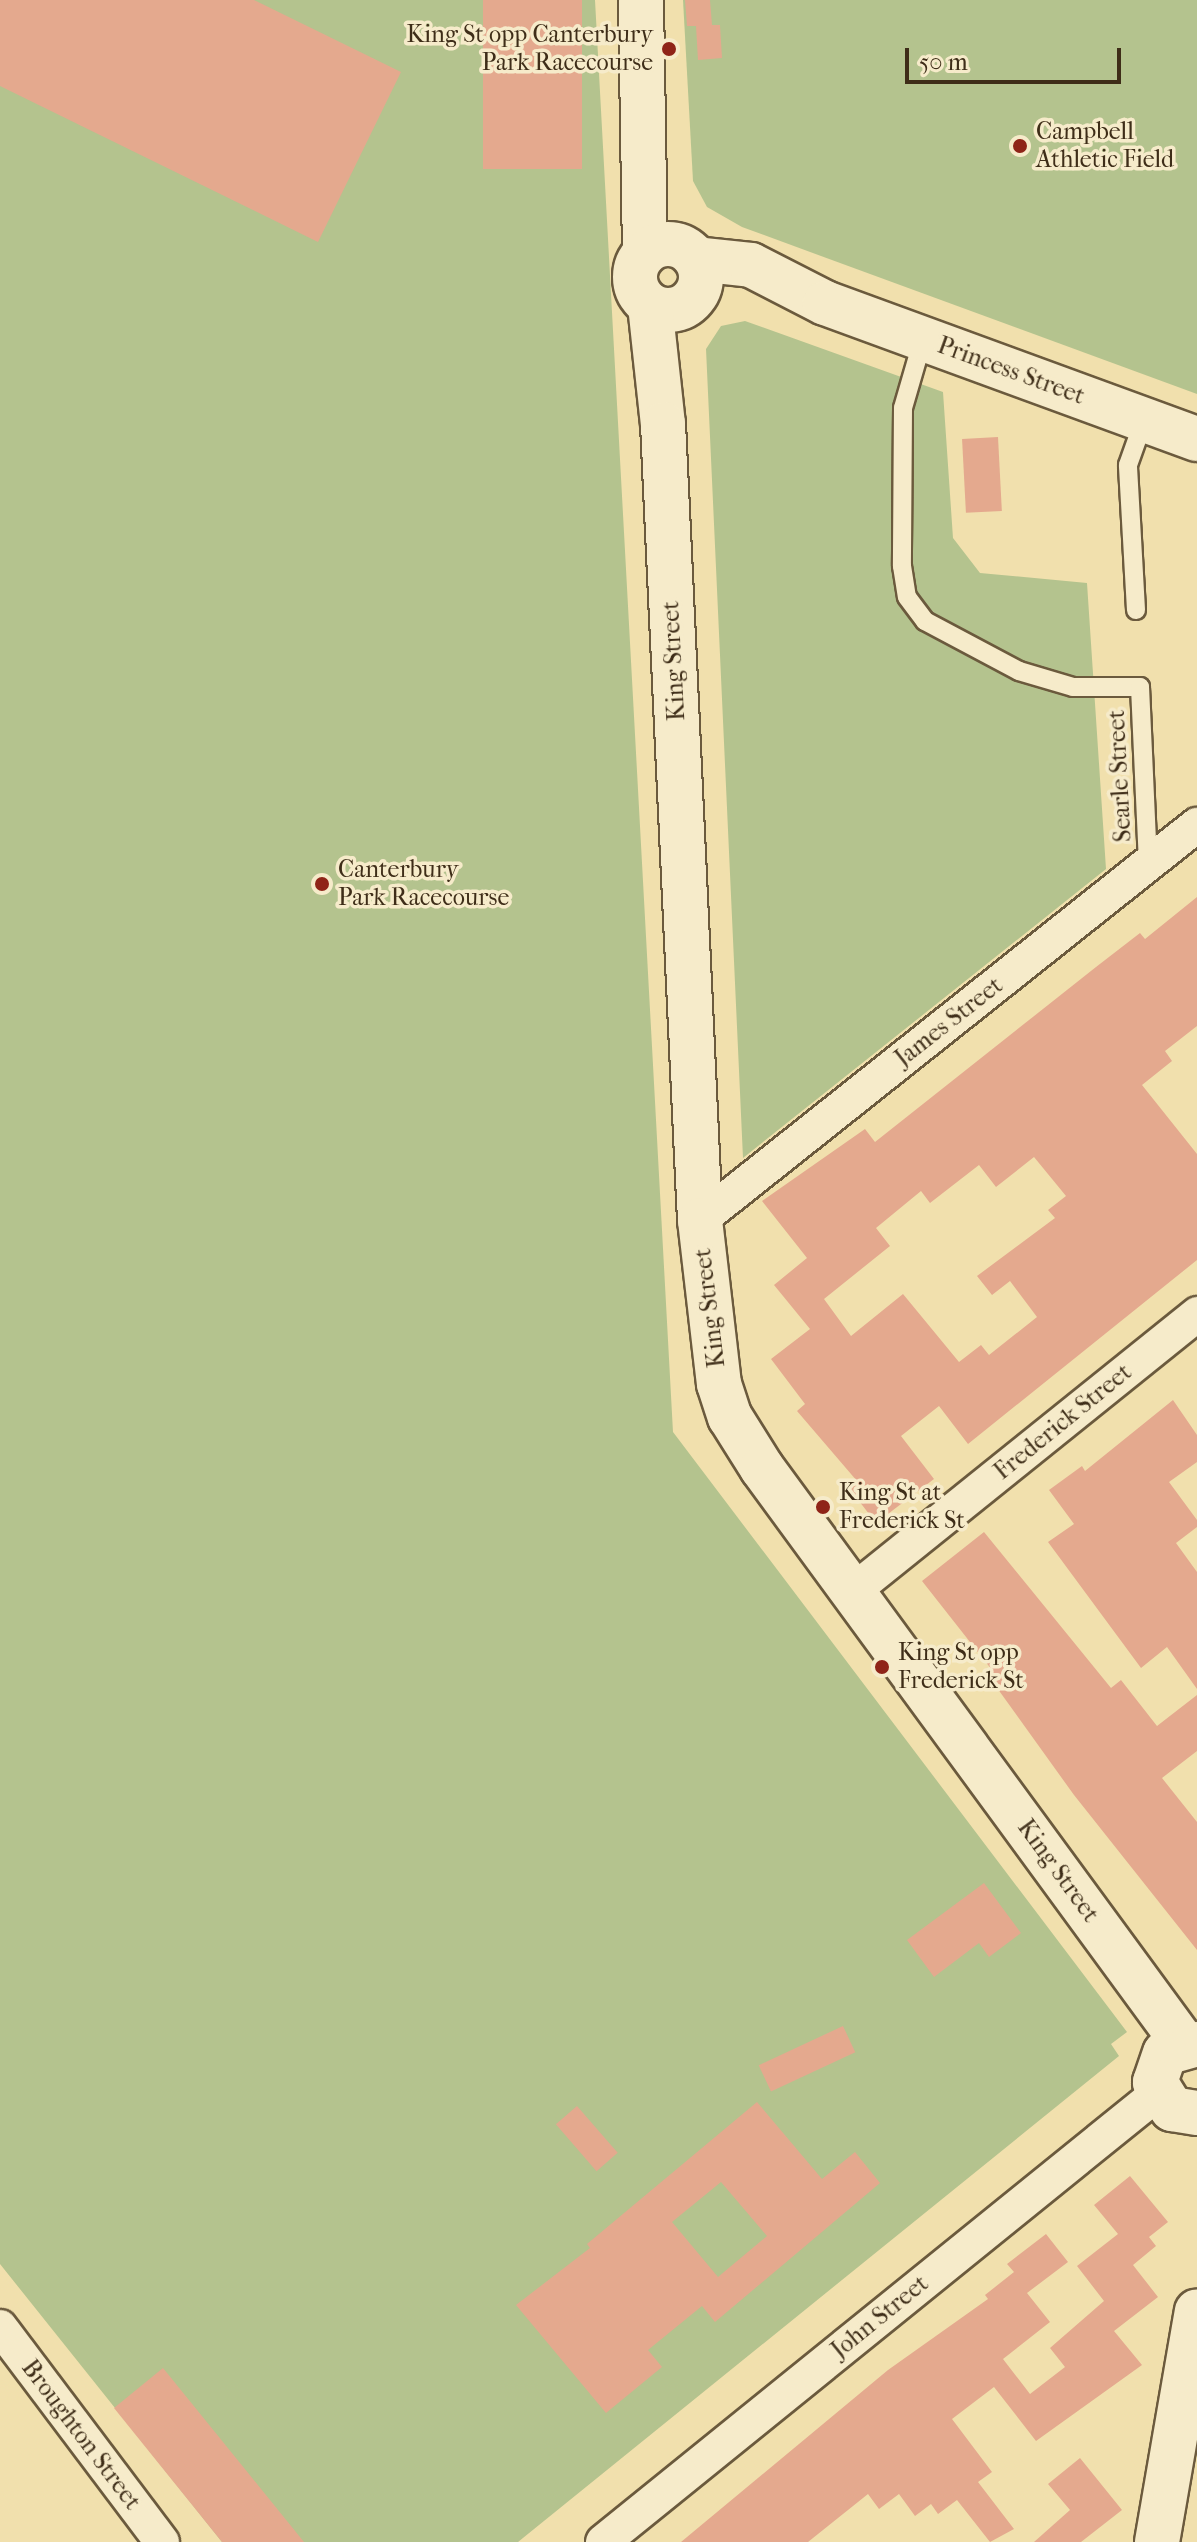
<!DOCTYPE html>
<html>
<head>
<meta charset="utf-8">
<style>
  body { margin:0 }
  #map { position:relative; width:1197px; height:2542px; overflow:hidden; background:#f1e0ad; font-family:"IM FELL French Canon",serif }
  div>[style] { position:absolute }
  .green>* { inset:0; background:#b4c38e }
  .building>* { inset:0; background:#e4a98e; transform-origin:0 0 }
  .roads { filter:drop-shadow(2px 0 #6b5a3d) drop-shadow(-2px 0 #6b5a3d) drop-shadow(0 2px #6b5a3d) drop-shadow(0 -2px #6b5a3d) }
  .service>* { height:18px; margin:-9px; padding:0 9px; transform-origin:9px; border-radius:9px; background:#f6ebca }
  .minor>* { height:34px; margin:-17px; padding:0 17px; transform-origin:17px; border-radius:17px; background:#f6ebca }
  .tertiary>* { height:44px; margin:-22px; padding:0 22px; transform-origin:22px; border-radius:22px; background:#f6ebca }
  .secondary>* { height:44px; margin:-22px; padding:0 22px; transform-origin:22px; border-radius:22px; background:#f6ebca }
  .secondary>.ring { margin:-22px; padding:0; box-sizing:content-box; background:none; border:44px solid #f6ebca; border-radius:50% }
  .dots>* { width:22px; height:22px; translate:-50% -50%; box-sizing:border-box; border:4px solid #f6ebca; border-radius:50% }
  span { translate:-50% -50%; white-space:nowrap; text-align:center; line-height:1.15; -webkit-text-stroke:7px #f6ebca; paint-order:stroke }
  .poi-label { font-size:24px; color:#3e2d18 }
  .right { translate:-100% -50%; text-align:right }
  .left { translate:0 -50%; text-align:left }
  .street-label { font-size:24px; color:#3e2d18 }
  .scale { position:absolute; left:905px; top:48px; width:216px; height:36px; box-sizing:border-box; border:4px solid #3e2d18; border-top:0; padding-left:10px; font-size:24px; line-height:28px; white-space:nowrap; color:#3e2d18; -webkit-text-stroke:6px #f6ebca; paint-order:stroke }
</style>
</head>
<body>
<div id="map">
  <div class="green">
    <div style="clip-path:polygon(0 0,595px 0,673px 1432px,1127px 2032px,1111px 2044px,1119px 2056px,518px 2542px,222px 2542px,0 2264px)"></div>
    <div style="clip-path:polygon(683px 0,1197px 0,1197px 394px,742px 227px,707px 207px,693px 181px)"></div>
    <div style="clip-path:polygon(745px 321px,943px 392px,953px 538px,980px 573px,1087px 583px,1106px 869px,743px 1158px,706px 349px,721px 326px)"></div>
  </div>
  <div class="building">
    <div style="clip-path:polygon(0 0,254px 0,401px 72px,318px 242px,0 86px)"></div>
    <div style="left:483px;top:0;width:99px;height:169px"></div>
    <div style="clip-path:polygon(685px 0,710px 0,712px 25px,720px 25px,722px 58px,698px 60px,696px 26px,703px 26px,687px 26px)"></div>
    <div style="left:998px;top:437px;width:74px;height:36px;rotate:87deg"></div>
    <div style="clip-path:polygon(evenodd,1197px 897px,1197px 1026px,1165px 1051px,1172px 1061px,1142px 1085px,1197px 1154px,1197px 1260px,968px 1444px,939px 1406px,901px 1436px,934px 1479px,876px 1523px,849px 1488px,857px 1481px,797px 1411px,805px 1404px,771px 1359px,810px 1329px,774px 1285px,807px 1258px,762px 1201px,865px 1129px,875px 1142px,1096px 967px,1140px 933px,1145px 939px,1197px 897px,1034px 1157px,1066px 1196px,1048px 1210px,1055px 1218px,977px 1276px,992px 1295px,1010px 1281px,1037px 1317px,989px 1355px,981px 1345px,959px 1362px,903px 1294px,851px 1336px,824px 1299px,890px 1246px,876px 1228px,921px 1191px,930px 1203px,979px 1165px,996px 1187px,1034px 1157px)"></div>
    <div style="clip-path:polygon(1173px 1400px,1197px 1435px,1197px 1462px,1169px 1482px,1197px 1520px,1197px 1527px,1176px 1543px,1197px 1572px,1197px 1689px,1167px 1647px,1141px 1668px,1048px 1542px,1074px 1524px,1049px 1490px,1082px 1466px,1085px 1471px)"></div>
    <div style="clip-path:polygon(984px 1532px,1111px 1688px,1121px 1680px,1157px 1726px,1197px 1695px,1197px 1751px,1162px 1778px,1197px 1822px,1197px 1950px,1074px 1795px,987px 1674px,992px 1670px,922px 1581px)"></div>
    <div style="clip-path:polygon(984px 1883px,1021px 1933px,989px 1957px,979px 1943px,934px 1977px,907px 1940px)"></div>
    <div style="left:843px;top:2026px;width:29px;height:93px;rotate:65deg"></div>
    <div style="clip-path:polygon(evenodd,757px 2102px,822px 2179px,855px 2152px,880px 2183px,715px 2322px,702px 2306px,648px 2350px,662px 2367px,606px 2413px,516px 2305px,590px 2248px,587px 2244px,757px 2102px,721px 2182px,767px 2236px,718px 2277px,672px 2222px,721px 2182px)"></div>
    <div style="left:577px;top:2106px;width:62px;height:28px;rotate:49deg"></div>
    <div style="clip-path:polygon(1130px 2176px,1168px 2222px,1149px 2237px,1156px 2246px,1133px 2265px,1158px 2297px,1114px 2331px,1142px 2365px,1036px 2441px,994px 2387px,952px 2419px,992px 2472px,978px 2482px,1014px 2529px,990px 2542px,957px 2500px,938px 2514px,931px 2504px,915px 2516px,899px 2494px,879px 2509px,868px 2494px,808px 2542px,681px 2542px,888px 2370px,988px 2299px,985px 2295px,1014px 2272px,1007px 2264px,1046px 2234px,1068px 2262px,1027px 2293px,1050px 2322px,1003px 2359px,1030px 2394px,1065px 2367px,1050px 2348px,1104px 2301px,1077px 2266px,1118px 2234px,1094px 2205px)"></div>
    <div style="clip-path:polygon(163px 2368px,304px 2542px,222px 2542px,114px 2408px)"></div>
    <div style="clip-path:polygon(1080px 2458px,1122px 2510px,1081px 2542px,1034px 2542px,1070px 2510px,1048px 2484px)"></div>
  </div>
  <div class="roads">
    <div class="service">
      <div style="left:923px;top:339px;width:72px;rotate:106.2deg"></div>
      <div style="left:903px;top:408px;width:158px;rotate:90.4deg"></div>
      <div style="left:902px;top:566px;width:31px;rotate:81deg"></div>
      <div style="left:907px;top:597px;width:30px;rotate:53deg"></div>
      <div style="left:925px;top:621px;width:106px;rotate:28deg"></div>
      <div style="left:1019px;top:671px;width:56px;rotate:16.5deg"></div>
      <div style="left:1073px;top:687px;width:67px"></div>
      <div style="left:1140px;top:687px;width:177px;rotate:87.4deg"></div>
      <div style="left:1136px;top:610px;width:145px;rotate:-93.2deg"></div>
      <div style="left:1128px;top:465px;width:48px;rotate:-70.4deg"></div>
    </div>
    <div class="minor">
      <div style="left:700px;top:1220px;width:635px;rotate:-38.48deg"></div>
      <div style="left:853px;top:1591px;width:442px;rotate:-38.8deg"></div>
      <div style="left:0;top:2327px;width:269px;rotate:53deg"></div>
      <div style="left:603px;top:2542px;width:714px;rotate:-38.97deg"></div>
    </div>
    <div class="tertiary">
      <div style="left:696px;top:259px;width:55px;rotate:6.2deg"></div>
      <div style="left:751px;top:265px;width:83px;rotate:27.2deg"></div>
      <div style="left:825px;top:303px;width:396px;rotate:20.1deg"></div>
    </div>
    <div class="secondary">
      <div style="left:641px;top:0;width:252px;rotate:89.1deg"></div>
      <div class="ring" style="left:635px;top:244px;width:22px;height:22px"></div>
      <div style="left:650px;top:305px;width:120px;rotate:83.8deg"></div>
      <div style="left:663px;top:424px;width:797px;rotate:87.34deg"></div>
      <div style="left:700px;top:1220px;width:165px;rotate:83.4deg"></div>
      <div style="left:719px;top:1384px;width:35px;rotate:72deg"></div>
      <div style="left:730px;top:1417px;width:60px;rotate:57.9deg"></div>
      <div style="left:762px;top:1468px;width:714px;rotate:53.77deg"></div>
      <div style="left:1197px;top:2044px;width:33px;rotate:164deg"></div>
      <div style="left:1165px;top:2053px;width:31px;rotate:109deg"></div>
      <div style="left:1155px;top:2082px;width:32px;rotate:58deg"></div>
      <div style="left:1172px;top:2109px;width:25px;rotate:9deg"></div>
      <div style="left:1157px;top:2542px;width:234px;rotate:-80.2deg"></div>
    </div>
  </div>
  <div class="dots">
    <div style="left:669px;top:49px;background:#8f2418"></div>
    <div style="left:1020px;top:146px;background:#8f2418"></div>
    <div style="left:322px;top:884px;background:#8f2418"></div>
    <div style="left:823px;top:1507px;background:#8f2418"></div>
    <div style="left:882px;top:1667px;background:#8f2418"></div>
  </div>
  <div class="poi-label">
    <span class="right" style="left:653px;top:49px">King St opp Canterbury<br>Park Racecourse</span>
    <span class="left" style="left:1036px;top:146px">Campbell<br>Athletic Field</span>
    <span class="left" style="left:338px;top:884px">Canterbury<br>Park Racecourse</span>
    <span class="left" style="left:839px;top:1507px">King St at<br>Frederick St</span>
    <span class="left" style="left:898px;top:1667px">King St opp<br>Frederick St</span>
  </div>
  <div class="street-label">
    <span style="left:1011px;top:371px;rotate:20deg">Princess Street</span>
    <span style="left:674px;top:661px;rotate:-93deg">King Street</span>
    <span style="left:1120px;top:776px;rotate:-93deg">Searle Street</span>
    <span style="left:949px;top:1022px;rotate:-38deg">James Street</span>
    <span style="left:710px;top:1308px;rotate:-97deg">King Street</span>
    <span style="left:1063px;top:1422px;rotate:-39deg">Frederick Street</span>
    <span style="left:1058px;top:1871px;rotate:54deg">King Street</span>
    <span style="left:880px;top:2317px;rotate:-39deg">John Street</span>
    <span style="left:81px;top:2435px;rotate:53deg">Broughton Street</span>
  </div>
  <div class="scale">50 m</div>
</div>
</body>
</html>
